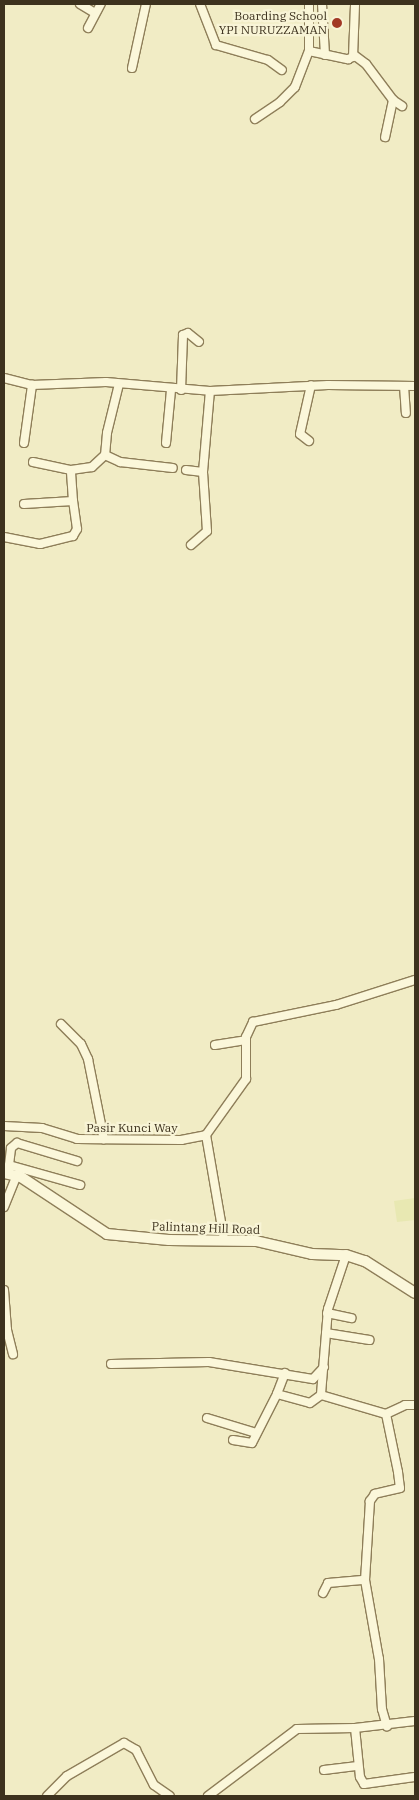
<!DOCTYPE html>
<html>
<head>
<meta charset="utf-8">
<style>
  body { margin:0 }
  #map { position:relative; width:419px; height:1800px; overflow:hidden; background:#f1ecc5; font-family:"IBM Plex Serif",serif }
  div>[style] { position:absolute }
  .farmland>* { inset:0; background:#e8e8b2 }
  .roads { filter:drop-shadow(1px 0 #8e7e59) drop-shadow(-1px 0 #8e7e59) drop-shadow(0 1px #8e7e59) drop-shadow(0 -1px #8e7e59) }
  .street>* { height:8px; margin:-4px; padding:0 4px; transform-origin:4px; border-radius:4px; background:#fbf7da }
  .secondary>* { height:10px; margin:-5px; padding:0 5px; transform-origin:5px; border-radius:5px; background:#fbf7da }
  .dots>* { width:14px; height:14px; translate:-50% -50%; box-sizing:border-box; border:2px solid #f8f4d6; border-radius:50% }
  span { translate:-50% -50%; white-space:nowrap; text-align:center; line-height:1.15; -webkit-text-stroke:4.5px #f8f4d6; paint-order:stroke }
  .poi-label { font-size:12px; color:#3d321e }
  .right { translate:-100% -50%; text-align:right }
  .street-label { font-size:12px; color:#3d321e }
  .frame { position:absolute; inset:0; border:5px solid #3d321e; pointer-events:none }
</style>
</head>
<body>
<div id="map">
  <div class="farmland">
    <div style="clip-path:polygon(415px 1198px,415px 1220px,397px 1222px,394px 1201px)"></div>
  </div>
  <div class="roads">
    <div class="street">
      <div style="left:80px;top:4px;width:17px;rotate:31deg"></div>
      <div style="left:200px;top:4px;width:44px;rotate:68.7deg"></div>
      <div style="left:216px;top:45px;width:54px;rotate:16.1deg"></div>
      <div style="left:268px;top:60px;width:17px;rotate:36deg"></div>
      <div style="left:322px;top:4px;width:51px;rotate:86.6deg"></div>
      <div style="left:88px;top:28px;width:27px;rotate:-62deg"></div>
      <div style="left:309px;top:51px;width:40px;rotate:12deg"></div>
      <div style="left:348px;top:59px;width:5px;rotate:-22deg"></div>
      <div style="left:353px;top:57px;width:53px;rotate:-87.8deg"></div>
      <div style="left:354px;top:55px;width:15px;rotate:37deg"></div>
      <div style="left:366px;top:64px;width:45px;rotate:53.1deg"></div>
      <div style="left:393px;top:100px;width:38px;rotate:102deg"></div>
      <div style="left:132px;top:68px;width:66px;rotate:-77.7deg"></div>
      <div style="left:393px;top:100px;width:11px;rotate:34deg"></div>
      <div style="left:255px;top:119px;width:30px;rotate:-34deg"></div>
      <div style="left:280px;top:102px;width:21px;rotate:-45deg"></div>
      <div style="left:295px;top:87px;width:39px;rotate:-69deg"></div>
      <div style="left:309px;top:51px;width:47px;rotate:-90deg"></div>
      <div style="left:4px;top:378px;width:29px;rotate:14deg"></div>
      <div style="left:32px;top:385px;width:74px;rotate:-2.3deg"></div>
      <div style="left:106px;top:382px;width:104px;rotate:4.9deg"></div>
      <div style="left:210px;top:391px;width:118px;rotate:-2.9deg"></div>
      <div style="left:328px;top:385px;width:87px;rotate:0.7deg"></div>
      <div style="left:119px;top:384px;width:50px;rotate:103.8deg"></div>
      <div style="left:107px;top:433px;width:22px;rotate:95deg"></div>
      <div style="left:105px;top:455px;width:17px;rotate:25deg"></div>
      <div style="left:120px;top:462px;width:53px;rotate:6.5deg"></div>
      <div style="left:404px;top:386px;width:27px;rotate:86deg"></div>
      <div style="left:181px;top:390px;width:55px;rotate:-87.9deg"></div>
      <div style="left:183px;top:335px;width:5px;rotate:-22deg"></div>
      <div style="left:188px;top:333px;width:14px;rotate:39deg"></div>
      <div style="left:309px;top:441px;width:11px;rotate:-142deg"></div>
      <div style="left:300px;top:434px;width:50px;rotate:-77.3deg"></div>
      <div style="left:24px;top:443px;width:59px;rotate:-82.1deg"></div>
      <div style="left:166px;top:443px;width:53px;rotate:-84.6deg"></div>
      <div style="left:33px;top:462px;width:39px;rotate:12deg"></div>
      <div style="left:186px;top:470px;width:17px;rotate:7deg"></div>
      <div style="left:24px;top:504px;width:49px;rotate:-3.5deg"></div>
      <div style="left:73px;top:501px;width:31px;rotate:-94deg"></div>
      <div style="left:71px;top:470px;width:21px;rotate:-8deg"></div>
      <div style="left:92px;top:467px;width:18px;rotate:-43deg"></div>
      <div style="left:4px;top:537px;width:37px;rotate:11deg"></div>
      <div style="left:40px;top:544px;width:34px;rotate:-14deg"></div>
      <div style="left:73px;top:536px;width:8px;rotate:-60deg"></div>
      <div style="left:77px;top:529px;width:28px;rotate:-98deg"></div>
      <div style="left:191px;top:545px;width:21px;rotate:-41deg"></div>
      <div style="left:207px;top:531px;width:59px;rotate:-93.9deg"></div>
      <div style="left:203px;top:472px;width:81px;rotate:-85.1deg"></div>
      <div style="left:61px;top:1024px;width:28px;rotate:45deg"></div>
      <div style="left:81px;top:1044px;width:17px;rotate:65deg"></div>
      <div style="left:88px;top:1059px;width:82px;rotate:78.7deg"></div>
      <div style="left:215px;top:1045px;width:31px;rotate:-9deg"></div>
      <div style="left:4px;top:1126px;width:38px;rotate:3deg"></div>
      <div style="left:42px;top:1128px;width:37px;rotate:17deg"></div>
      <div style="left:77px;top:1139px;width:104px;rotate:0.6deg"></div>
      <div style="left:181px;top:1140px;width:25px;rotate:-11deg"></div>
      <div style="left:206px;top:1135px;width:69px;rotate:-54.5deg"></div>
      <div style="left:246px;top:1079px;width:42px;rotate:-90deg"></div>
      <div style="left:246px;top:1037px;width:17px;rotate:-65deg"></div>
      <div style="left:253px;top:1022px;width:85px;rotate:-11.6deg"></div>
      <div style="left:336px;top:1005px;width:83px;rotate:-17.6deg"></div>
      <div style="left:206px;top:1135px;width:106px;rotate:80.2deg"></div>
      <div style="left:9px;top:1165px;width:74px;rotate:15.7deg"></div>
      <div style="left:8px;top:1173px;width:25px;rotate:-83deg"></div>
      <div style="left:11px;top:1148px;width:8px;rotate:-40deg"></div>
      <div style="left:17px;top:1143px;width:63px;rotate:16.7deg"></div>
      <div style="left:4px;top:1207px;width:35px;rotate:-68deg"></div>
      <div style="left:346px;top:1255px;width:57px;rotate:108.4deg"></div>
      <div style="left:328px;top:1309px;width:86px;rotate:94.7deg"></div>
      <div style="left:321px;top:1395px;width:68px;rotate:16.3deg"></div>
      <div style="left:386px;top:1414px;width:59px;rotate:78.3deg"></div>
      <div style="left:398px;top:1472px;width:16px;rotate:83deg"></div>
      <div style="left:400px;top:1488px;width:26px;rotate:167deg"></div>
      <div style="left:375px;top:1494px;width:9px;rotate:126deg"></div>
      <div style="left:370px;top:1501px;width:79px;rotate:93.6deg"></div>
      <div style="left:365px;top:1580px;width:80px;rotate:80deg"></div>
      <div style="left:379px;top:1659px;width:50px;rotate:86.6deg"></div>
      <div style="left:382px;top:1709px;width:18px;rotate:74deg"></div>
      <div style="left:4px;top:1290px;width:40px;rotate:85.7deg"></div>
      <div style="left:7px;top:1330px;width:3px;rotate:180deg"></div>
      <div style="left:327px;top:1313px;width:25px;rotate:12deg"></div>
      <div style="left:7px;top:1330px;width:25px;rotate:76deg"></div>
      <div style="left:326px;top:1333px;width:44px;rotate:9.2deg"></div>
      <div style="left:111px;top:1364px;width:98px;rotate:-1.2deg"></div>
      <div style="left:209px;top:1362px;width:105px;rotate:9.3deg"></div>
      <div style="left:313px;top:1379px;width:16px;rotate:-47deg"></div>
      <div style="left:285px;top:1373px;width:22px;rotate:111deg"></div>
      <div style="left:277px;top:1394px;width:34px;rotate:15deg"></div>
      <div style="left:310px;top:1403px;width:14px;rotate:-36deg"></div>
      <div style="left:386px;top:1414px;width:21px;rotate:-25deg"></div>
      <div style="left:405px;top:1405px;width:10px"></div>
      <div style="left:207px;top:1418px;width:51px;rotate:17deg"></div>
      <div style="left:233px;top:1440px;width:19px;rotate:9deg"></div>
      <div style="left:252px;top:1443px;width:55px;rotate:-63deg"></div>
      <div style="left:323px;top:1593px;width:11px;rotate:-63deg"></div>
      <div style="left:328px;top:1583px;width:37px;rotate:-5deg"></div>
      <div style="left:355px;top:1728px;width:49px;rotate:84.2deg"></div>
      <div style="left:360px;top:1777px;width:8px;rotate:60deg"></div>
      <div style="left:364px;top:1784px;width:51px;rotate:-7.8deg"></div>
      <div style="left:324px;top:1770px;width:34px;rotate:-7deg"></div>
      <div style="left:47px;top:1796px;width:28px;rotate:-45deg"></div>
      <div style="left:67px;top:1776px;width:66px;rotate:-30.1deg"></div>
      <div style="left:124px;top:1743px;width:14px;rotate:30deg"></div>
      <div style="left:136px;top:1750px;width:39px;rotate:63deg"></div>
      <div style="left:154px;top:1785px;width:19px;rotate:35deg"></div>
      <div style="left:208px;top:1796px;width:111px;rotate:-37deg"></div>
      <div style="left:297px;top:1729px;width:58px;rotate:-1deg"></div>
      <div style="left:355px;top:1728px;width:60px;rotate:-6.7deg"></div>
    </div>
    <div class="secondary">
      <div style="left:4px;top:1173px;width:17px;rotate:13deg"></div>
      <div style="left:21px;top:1177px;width:103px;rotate:33.5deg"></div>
      <div style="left:107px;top:1234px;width:62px;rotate:5.5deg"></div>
      <div style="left:169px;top:1240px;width:87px;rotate:0.7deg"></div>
      <div style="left:256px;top:1241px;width:57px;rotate:13.1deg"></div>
      <div style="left:312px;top:1254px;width:34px;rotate:2deg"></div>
      <div style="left:346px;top:1255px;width:20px;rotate:18deg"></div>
      <div style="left:365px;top:1261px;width:59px;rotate:32.6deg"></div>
    </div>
  </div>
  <div class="dots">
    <div style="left:337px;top:23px;background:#a23925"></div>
  </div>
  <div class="poi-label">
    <span class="right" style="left:327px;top:23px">Boarding School<br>YPI NURUZZAMAN</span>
  </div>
  <div class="street-label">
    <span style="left:132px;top:1128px">Pasir Kunci Way</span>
    <span style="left:206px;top:1228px;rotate:2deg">Palintang Hill Road</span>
  </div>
  <div class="frame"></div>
</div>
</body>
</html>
